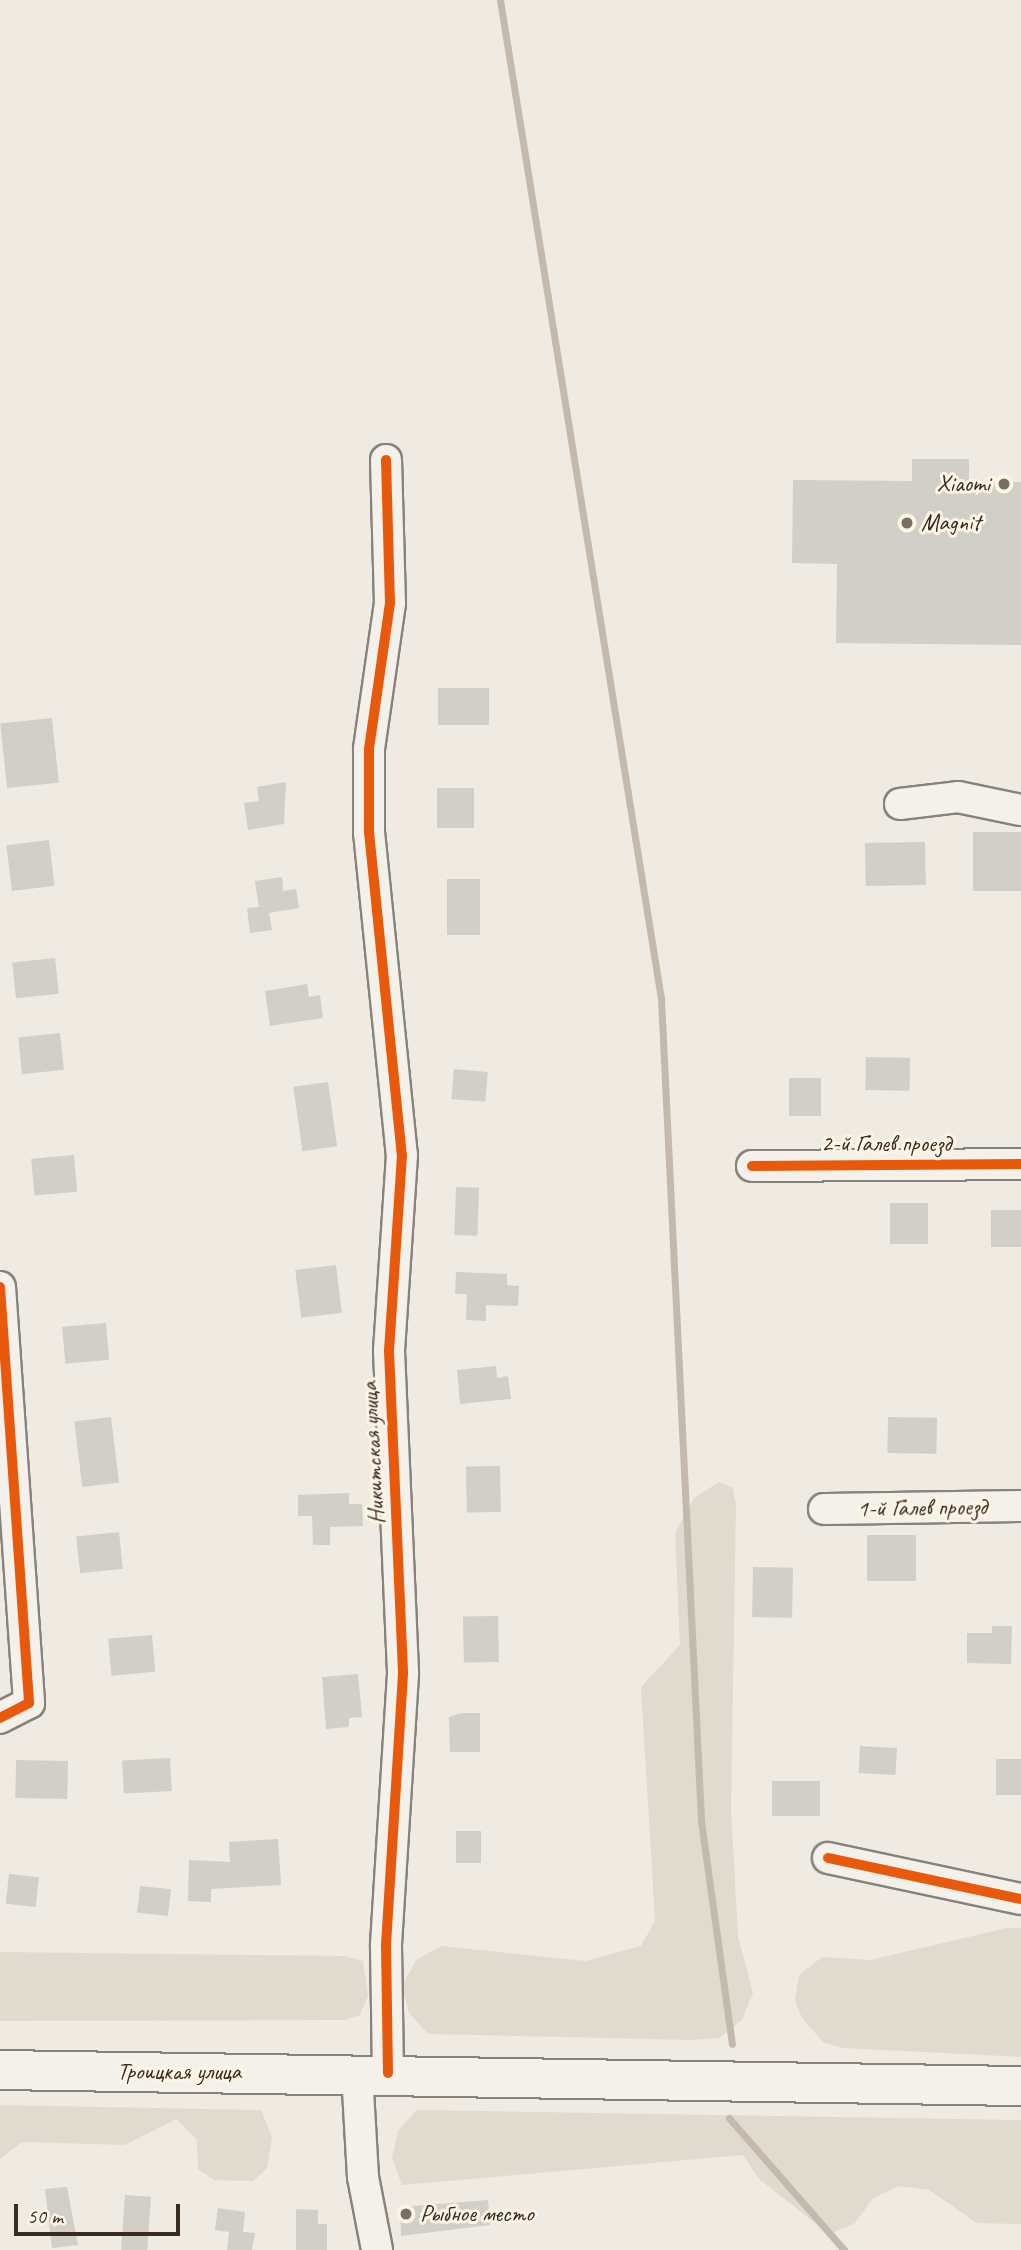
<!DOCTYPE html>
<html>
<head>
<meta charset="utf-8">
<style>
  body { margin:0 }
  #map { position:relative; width:1021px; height:2250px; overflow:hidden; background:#efebe2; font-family:Caveat,sans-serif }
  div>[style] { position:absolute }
  .green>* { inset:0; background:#e1dace }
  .stream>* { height:7px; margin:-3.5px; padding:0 3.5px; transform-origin:3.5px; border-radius:3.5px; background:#c3baad }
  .building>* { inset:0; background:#d2cec8; transform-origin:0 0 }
  .roads { filter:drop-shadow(2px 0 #87827b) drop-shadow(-2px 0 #87827b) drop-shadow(0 2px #87827b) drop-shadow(0 -2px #87827b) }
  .minor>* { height:30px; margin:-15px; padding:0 15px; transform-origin:15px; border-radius:15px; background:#f4f1ea }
  .major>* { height:38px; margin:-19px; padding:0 19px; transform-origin:19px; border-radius:19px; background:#f4f1ea }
  .cycleway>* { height:10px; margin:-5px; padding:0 5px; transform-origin:5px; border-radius:5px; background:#e8590c }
  .dots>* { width:19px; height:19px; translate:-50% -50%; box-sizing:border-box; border:4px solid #fcf5e5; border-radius:50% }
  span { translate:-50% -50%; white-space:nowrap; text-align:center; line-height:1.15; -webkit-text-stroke:6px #fcf5e5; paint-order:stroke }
  .poi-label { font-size:24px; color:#3b2a1e }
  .right { translate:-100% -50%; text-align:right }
  .left { translate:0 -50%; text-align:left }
  .street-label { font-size:24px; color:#3b2a1e }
  .scale { position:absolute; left:14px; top:2204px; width:166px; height:32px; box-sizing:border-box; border:4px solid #3b2a1e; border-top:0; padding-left:9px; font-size:21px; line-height:24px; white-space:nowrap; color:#3b2a1e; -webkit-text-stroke:5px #fcf5e5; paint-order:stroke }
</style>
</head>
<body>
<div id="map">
  <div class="green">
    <div style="clip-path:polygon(719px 1482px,733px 1488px,736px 1505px,731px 1808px,738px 1936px,753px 1993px,742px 2020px,719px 2038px,691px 2040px,428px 2034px,409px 2013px,402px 1986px,416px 1960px,441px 1946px,585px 1961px,641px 1946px,655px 1921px,641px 1687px,680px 1645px,675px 1533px,694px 1498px)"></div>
    <div style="clip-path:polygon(1007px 1928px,1021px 1928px,1021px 2057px,842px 2048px,823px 2042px,802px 2018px,795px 2000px,799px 1975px,822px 1957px,870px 1960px)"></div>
    <div style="clip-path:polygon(0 1952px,344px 1956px,363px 1961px,368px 1996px,360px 2015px,345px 2020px,0 2021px)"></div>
    <div style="clip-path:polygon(0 2105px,261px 2110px,272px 2137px,267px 2168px,253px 2181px,214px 2180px,198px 2169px,197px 2140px,177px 2119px,125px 2145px,22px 2142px,0 2159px)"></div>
    <div style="clip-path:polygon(417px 2110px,1021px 2120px,1021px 2224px,977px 2223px,929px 2190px,899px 2186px,873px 2198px,855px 2223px,829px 2234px,759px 2179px,743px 2155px,402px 2185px,392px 2158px,398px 2131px)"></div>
  </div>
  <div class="stream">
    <div style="left:500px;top:0;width:1012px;rotate:80.84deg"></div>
    <div style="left:661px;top:999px;width:823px;rotate:87.21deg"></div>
    <div style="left:701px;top:1821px;width:225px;rotate:82.1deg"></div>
    <div style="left:729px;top:2118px;width:175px;rotate:48.9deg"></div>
  </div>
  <div class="building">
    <div style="clip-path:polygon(912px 459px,969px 459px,969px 482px,1021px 482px,1021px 645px,836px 643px,837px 564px,792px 563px,793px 480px,912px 481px)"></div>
    <div style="left:438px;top:688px;width:51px;height:37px"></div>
    <div style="left:52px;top:718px;width:65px;height:52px;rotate:84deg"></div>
    <div style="clip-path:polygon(286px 782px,284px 824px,248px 830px,244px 803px,259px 801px,257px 787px)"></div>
    <div style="left:437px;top:788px;width:37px;height:40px"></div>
    <div style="left:1021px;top:832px;width:59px;height:48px;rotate:90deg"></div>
    <div style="left:49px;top:840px;width:46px;height:43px;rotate:83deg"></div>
    <div style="left:925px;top:842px;width:43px;height:60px;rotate:89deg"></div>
    <div style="clip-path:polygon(282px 877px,283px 891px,296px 889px,299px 908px,269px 913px,272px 930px,250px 933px,247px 908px,259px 907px,255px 881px)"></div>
    <div style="left:447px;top:879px;width:33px;height:56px"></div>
    <div style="left:55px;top:958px;width:36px;height:43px;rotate:84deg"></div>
    <div style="clip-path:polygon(307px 984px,309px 997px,320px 995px,323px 1018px,270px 1026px,265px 991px)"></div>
    <div style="left:60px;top:1033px;width:37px;height:42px;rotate:84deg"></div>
    <div style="left:866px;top:1057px;width:44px;height:33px;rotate:1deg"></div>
    <div style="left:454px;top:1069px;width:34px;height:30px;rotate:5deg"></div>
    <div style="left:789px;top:1078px;width:32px;height:38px"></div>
    <div style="left:328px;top:1082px;width:65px;height:35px;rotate:82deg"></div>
    <div style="left:74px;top:1155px;width:37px;height:43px;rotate:85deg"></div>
    <div style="left:456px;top:1187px;width:23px;height:48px;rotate:2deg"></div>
    <div style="left:890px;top:1203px;width:38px;height:41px"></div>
    <div style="left:991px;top:1210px;width:30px;height:37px"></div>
    <div style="left:336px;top:1265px;width:48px;height:41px;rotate:83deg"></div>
    <div style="clip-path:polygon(456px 1272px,507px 1274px,507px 1285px,519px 1286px,518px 1306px,486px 1305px,486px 1321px,466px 1320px,467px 1294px,455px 1294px)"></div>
    <div style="left:106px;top:1323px;width:37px;height:44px;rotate:85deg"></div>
    <div style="clip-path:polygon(496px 1366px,497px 1378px,508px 1376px,511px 1399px,460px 1404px,457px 1370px)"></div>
    <div style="left:111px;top:1417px;width:66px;height:37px;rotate:83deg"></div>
    <div style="left:888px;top:1417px;width:49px;height:36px;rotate:1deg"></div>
    <div style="left:500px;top:1466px;width:46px;height:34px;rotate:89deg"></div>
    <div style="clip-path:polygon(349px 1493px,349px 1504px,362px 1504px,363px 1526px,330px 1527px,330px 1545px,313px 1545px,312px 1516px,298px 1516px,298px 1495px)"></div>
    <div style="left:119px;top:1532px;width:37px;height:43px;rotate:84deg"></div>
    <div style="left:867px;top:1535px;width:49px;height:46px"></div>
    <div style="left:753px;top:1567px;width:40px;height:50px;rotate:1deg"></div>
    <div style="left:498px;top:1616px;width:46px;height:35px;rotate:89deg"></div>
    <div style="clip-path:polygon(992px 1626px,1012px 1626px,1011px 1664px,967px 1663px,967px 1633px,992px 1633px)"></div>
    <div style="left:152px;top:1635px;width:37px;height:44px;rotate:85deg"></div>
    <div style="clip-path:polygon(358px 1674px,362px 1717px,349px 1718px,349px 1727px,326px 1729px,322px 1677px)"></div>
    <div style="clip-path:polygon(461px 1713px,480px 1713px,480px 1752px,450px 1752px,449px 1717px)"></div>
    <div style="left:860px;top:1746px;width:37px;height:27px;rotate:3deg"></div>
    <div style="left:170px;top:1758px;width:33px;height:48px;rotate:87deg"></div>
    <div style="left:996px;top:1759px;width:25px;height:36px"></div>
    <div style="left:16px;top:1760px;width:52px;height:38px;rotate:1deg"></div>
    <div style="left:772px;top:1781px;width:48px;height:35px"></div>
    <div style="left:456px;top:1831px;width:25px;height:32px"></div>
    <div style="clip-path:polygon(278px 1839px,281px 1885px,211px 1889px,211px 1902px,188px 1901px,189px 1860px,230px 1862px,229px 1842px)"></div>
    <div style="left:9px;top:1874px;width:30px;height:30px;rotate:6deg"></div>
    <div style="left:140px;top:1886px;width:31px;height:27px;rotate:6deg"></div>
    <div style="clip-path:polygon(67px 2187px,78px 2245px,52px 2248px,45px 2189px)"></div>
    <div style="left:125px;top:2195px;width:26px;height:55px;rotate:4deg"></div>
    <div style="clip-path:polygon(488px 2200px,490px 2225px,401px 2236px,400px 2207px)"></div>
    <div style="clip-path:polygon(218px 2208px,245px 2212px,243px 2232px,255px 2233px,252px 2250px,227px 2250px,229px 2232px,215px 2230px)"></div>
    <div style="clip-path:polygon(296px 2209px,318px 2210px,318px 2224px,327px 2224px,327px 2250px,296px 2250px)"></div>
  </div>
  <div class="roads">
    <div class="minor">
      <div style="left:386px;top:460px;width:143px;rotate:88.4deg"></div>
      <div style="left:390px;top:603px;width:148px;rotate:98.2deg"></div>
      <div style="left:369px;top:749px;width:83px;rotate:90deg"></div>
      <div style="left:369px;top:832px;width:325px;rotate:84.2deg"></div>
      <div style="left:402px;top:1155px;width:196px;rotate:93.8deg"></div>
      <div style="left:389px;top:1351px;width:323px;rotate:87.5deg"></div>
      <div style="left:403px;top:1674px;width:273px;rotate:93.6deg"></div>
      <div style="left:386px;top:1946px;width:127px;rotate:89.1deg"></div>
      <div style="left:900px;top:804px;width:58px;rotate:-6.9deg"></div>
      <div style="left:958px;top:797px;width:64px;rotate:11.7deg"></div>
      <div style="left:752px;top:1166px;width:269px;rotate:-0.4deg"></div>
      <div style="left:0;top:1287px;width:417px;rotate:86deg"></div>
      <div style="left:29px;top:1703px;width:33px;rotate:153deg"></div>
      <div style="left:824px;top:1509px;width:197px;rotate:-0.9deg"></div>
      <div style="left:828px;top:1858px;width:197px;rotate:12deg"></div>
      <div style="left:357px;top:2073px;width:104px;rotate:86.7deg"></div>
      <div style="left:363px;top:2177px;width:74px;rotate:79.1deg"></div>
    </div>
    <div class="major">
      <div style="left:0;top:2070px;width:1021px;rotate:0.9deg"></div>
    </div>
  </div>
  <div class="cycleway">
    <div style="left:386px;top:460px;width:143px;rotate:88.4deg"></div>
    <div style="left:390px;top:603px;width:148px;rotate:98.2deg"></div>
    <div style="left:369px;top:749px;width:83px;rotate:90deg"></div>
    <div style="left:369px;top:832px;width:325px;rotate:84.2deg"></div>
    <div style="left:402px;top:1155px;width:196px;rotate:93.8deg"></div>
    <div style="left:389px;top:1351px;width:323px;rotate:87.5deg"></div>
    <div style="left:403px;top:1674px;width:273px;rotate:93.6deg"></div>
    <div style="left:386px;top:1946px;width:127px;rotate:89.1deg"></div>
    <div style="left:752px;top:1166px;width:269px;rotate:-0.4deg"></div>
    <div style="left:0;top:1287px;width:417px;rotate:86deg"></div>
    <div style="left:29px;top:1703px;width:33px;rotate:153deg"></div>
    <div style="left:828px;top:1858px;width:197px;rotate:12deg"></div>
  </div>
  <div class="dots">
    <div style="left:1004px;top:484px;background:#7a6e63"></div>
    <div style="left:907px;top:523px;background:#7a6e63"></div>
    <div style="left:406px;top:2214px;background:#7a6e63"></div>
  </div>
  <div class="poi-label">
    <span class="right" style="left:990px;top:484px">Xiaomi</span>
    <span class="left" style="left:921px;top:523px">Magnit</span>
    <span class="left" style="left:420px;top:2214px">Рыбное место</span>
  </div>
  <div class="street-label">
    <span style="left:886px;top:1144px">2-й Галев проезд</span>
    <span style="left:373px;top:1453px;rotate:-93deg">Никитская улица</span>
    <span style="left:922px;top:1508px;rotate:-1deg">1-й Галев проезд</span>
    <span style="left:179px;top:2072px">Троицкая улица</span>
  </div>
  <div class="scale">50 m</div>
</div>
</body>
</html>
